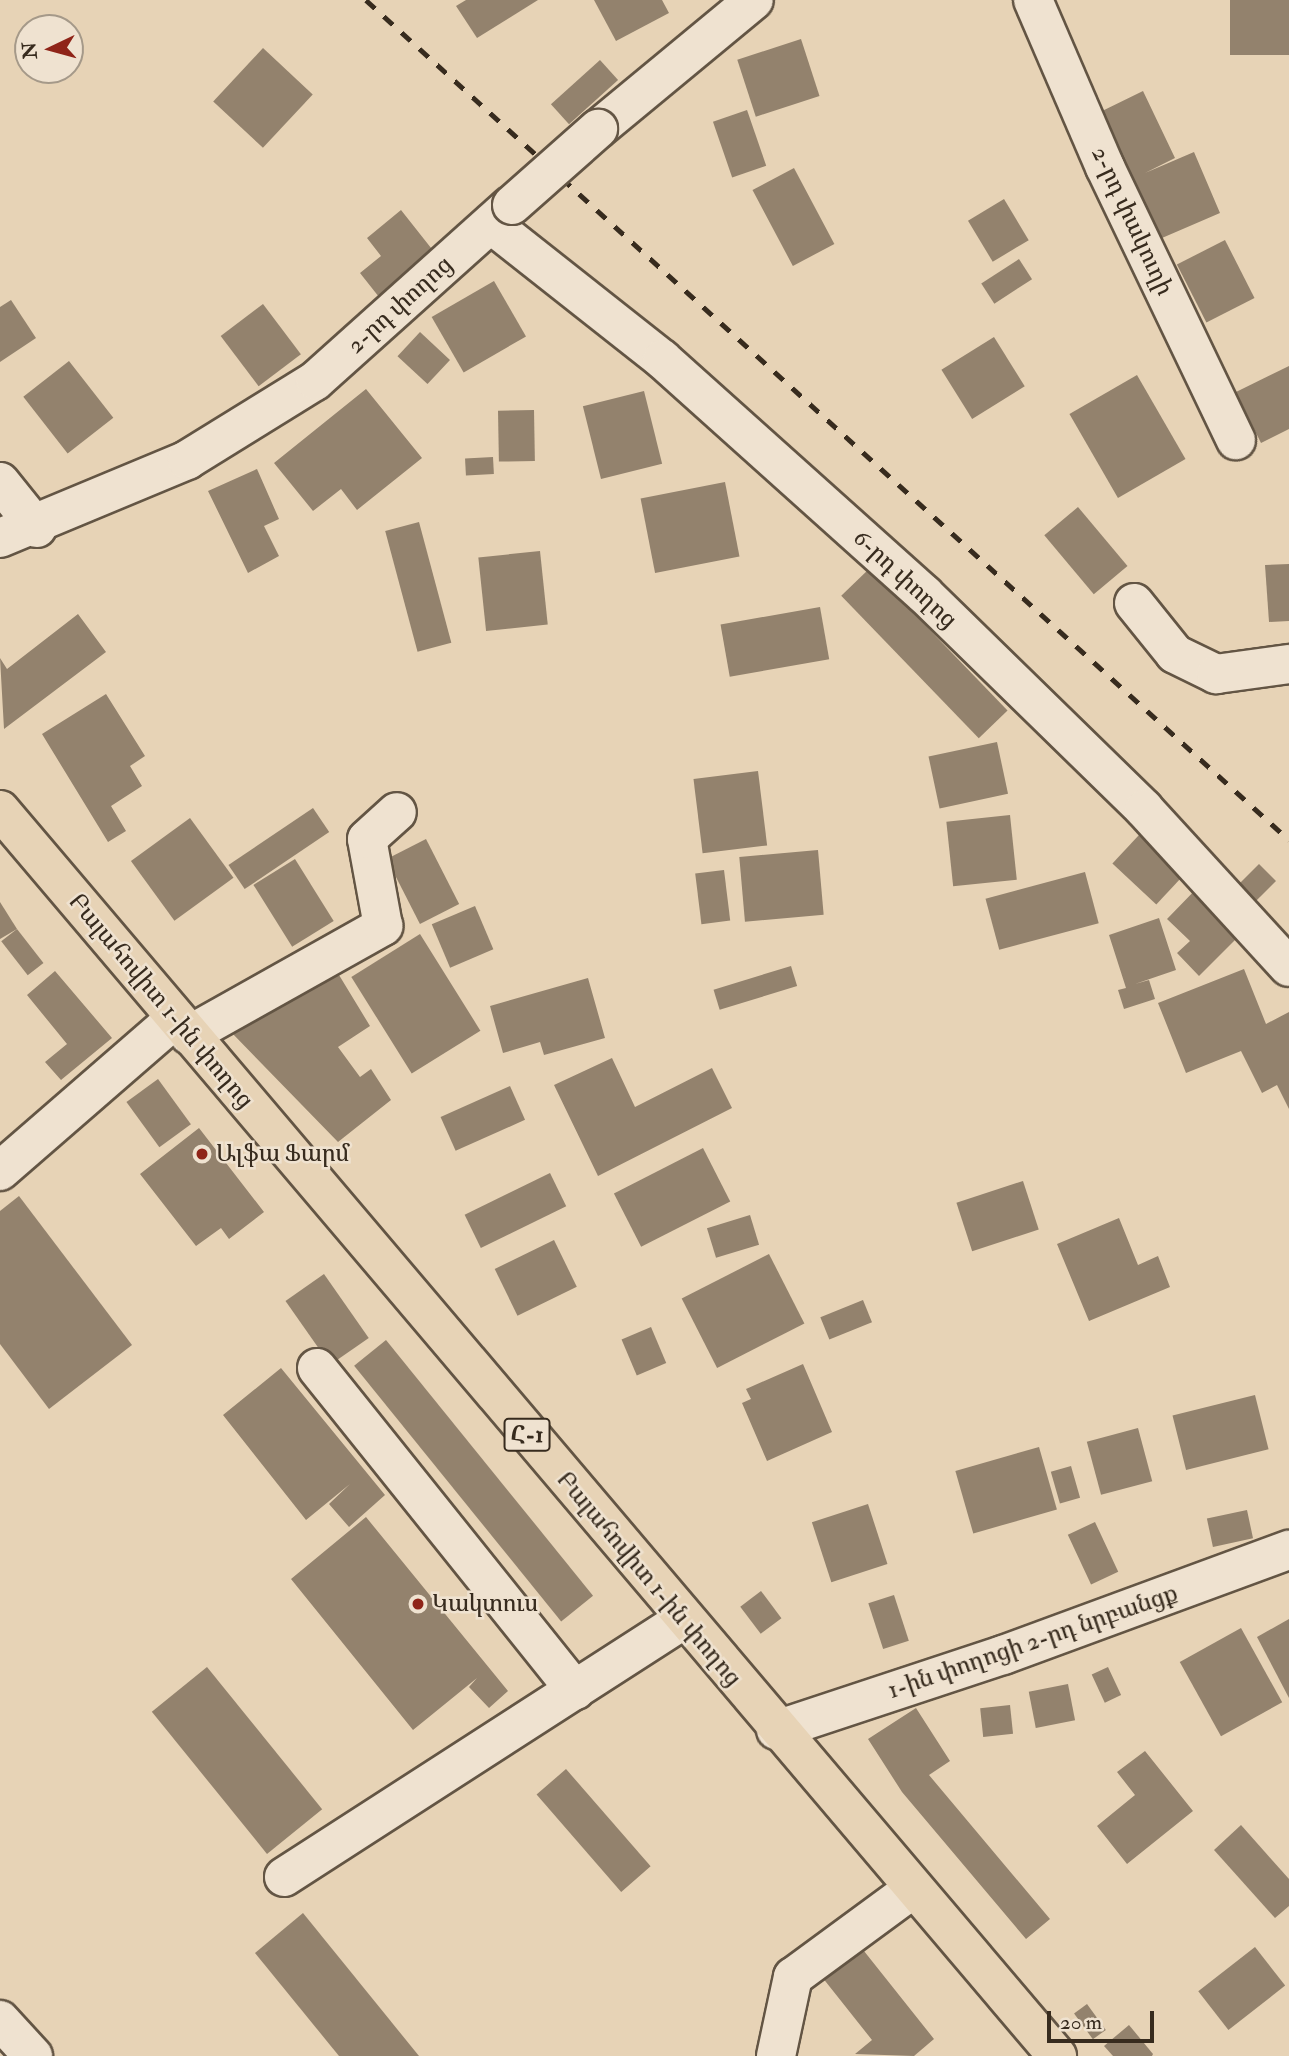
<!DOCTYPE html>
<html>
<head>
<meta charset="utf-8">
<style>
  body { margin:0 }
  #map { position:relative; width:1289px; height:2056px; overflow:hidden; background:#e7d3b6; font-family:"IM FELL Double Pica","Noto Serif Armenian",serif }
  div>[style] { position:absolute }
  .building>* { inset:0; background:#93826d; transform-origin:0 0 }
  .roads { filter:drop-shadow(2px 0 #635544) drop-shadow(-2px 0 #635544) drop-shadow(0 2px #635544) drop-shadow(0 -2px #635544) }
  .minor>* { height:38px; margin:-19px; padding:0 19px; transform-origin:19px; border-radius:19px; background:#efe2d0 }
  .major>* { height:38px; margin:-19px; padding:0 19px; transform-origin:19px; border-radius:19px; background:#e7d3b6 }
  .rail>* { height:5px; margin-top:-2.5px; transform-origin:0; background:repeating-linear-gradient(90deg,#372b1e 0 12px,transparent 0 24px) }
  .bridges { filter:drop-shadow(2px 0 #635544) drop-shadow(-2px 0 #635544) drop-shadow(0 2px #635544) drop-shadow(0 -2px #635544) }
  .minor-bridge>* { height:38px; margin:-19px; padding:0 19px; transform-origin:19px; border-radius:19px; background:#efe2d0 }
  .dots>* { width:19px; height:19px; translate:-50% -50%; box-sizing:border-box; border:4px solid #efe2d0; border-radius:50% }
  span { translate:-50% -50%; white-space:nowrap; text-align:center; line-height:1.15; -webkit-text-stroke:5px #efe2d0; paint-order:stroke }
  .shield-label span { padding:2px 5px; background:#efe2d0; border:2px solid; border-radius:5px; -webkit-text-stroke-width:0 }
  .shield-label { font-size:23px; color:#372b1e; font-weight:700 }
  .street-label { font-size:24px; color:#372b1e }
  .poi-label { font-size:24px; color:#372b1e }
  .left { translate:0 -50%; text-align:left }
  .north { position:absolute; left:14px; top:14px; width:70px; height:70px; box-sizing:border-box; background:#efe2d0; border:2px solid #a59989; border-radius:50%; rotate:265deg; font-size:19px; font-weight:700; line-height:28px; text-align:center; color:#372b1e }
  .north::after { content:''; display:block; margin:auto; width:24px; height:32px; background:#8f2418; clip-path:polygon(50% 0,100% 100%,50% 72%,0 100%) }
  .scale { position:absolute; left:1047px; top:2011px; width:107px; height:32px; box-sizing:border-box; border:4px solid #372b1e; border-top:0; padding-left:9px; font-size:21px; line-height:24px; white-space:nowrap; color:#372b1e; -webkit-text-stroke:5px #efe2d0; paint-order:stroke }
</style>
</head>
<body>
<div id="map">
  <div class="building">
    <div style="clip-path:polygon(466px 0,538px 0,477px 38px,456px 6px)"></div>
    <div style="clip-path:polygon(594px 0,662px 0,669px 13px,616px 41px)"></div>
    <div style="left:1230px;top:0;width:59px;height:55px"></div>
    <div style="left:801px;top:39px;width:60px;height:67px;rotate:72deg"></div>
    <div style="left:263px;top:48px;width:68px;height:73px;rotate:43deg"></div>
    <div style="left:600px;top:60px;width:27px;height:66px;rotate:48deg"></div>
    <div style="clip-path:polygon(1143px 91px,1175px 158px,1145px 173px,1194px 152px,1220px 213px,1155px 241px,1096px 114px)"></div>
    <div style="left:747px;top:110px;width:59px;height:36px;rotate:71deg"></div>
    <div style="left:794px;top:168px;width:86px;height:47px;rotate:62deg"></div>
    <div style="left:1004px;top:199px;width:48px;height:42px;rotate:59deg"></div>
    <div style="clip-path:polygon(401px 210px,435px 253px,379px 297px,360px 273px,381px 256px,367px 238px)"></div>
    <div style="left:1225px;top:240px;width:65px;height:54px;rotate:63deg"></div>
    <div style="left:1019px;top:259px;width:24px;height:45px;rotate:57deg"></div>
    <div style="left:494px;top:281px;width:64px;height:72px;rotate:60deg"></div>
    <div style="clip-path:polygon(11px 300px,36px 338px,0 362px,0 307px)"></div>
    <div style="left:263px;top:304px;width:63px;height:53px;rotate:53deg"></div>
    <div style="left:420px;top:332px;width:41px;height:33px;rotate:43deg"></div>
    <div style="left:994px;top:337px;width:58px;height:62px;rotate:58deg"></div>
    <div style="left:69px;top:361px;width:72px;height:58px;rotate:52deg"></div>
    <div style="clip-path:polygon(1289px 366px,1289px 429px,1261px 443px,1236px 392px)"></div>
    <div style="left:1137px;top:375px;width:97px;height:78px;rotate:60deg"></div>
    <div style="clip-path:polygon(366px 389px,422px 458px,357px 510px,341px 489px,313px 511px,274px 463px)"></div>
    <div style="left:644px;top:391px;width:75px;height:63px;rotate:76deg"></div>
    <div style="left:534px;top:410px;width:51px;height:36px;rotate:89deg"></div>
    <div style="left:493px;top:457px;width:17px;height:28px;rotate:87deg"></div>
    <div style="clip-path:polygon(257px 469px,279px 519px,264px 526px,279px 556px,248px 573px,208px 491px)"></div>
    <div style="left:725px;top:482px;width:76px;height:86px;rotate:79deg"></div>
    <div style="left:1078px;top:507px;width:77px;height:44px;rotate:50deg"></div>
    <div style="left:419px;top:522px;width:125px;height:35px;rotate:75deg"></div>
    <div style="left:540px;top:551px;width:74px;height:62px;rotate:84deg"></div>
    <div style="clip-path:polygon(1289px 564px,1289px 621px,1269px 622px,1265px 565px)"></div>
    <div style="left:870px;top:568px;width:198px;height:40px;rotate:46deg"></div>
    <div style="left:820px;top:607px;width:53px;height:101px;rotate:80deg"></div>
    <div style="clip-path:polygon(78px 614px,106px 652px,4px 729px,0 658px,7px 669px)"></div>
    <div style="clip-path:polygon(106px 694px,145px 756px,130px 766px,142px 786px,111px 806px,126px 831px,108px 842px,42px 734px)"></div>
    <div style="left:997px;top:742px;width:53px;height:70px;rotate:78deg"></div>
    <div style="left:758px;top:771px;width:75px;height:65px;rotate:83deg"></div>
    <div style="left:313px;top:808px;width:29px;height:102px;rotate:56deg"></div>
    <div style="left:1010px;top:815px;width:65px;height:64px;rotate:84deg"></div>
    <div style="left:190px;top:818px;width:74px;height:73px;rotate:54deg"></div>
    <div style="left:1139px;top:835px;width:60px;height:39px;rotate:43deg"></div>
    <div style="left:426px;top:839px;width:73px;height:44px;rotate:63deg"></div>
    <div style="left:818px;top:850px;width:65px;height:79px;rotate:85deg"></div>
    <div style="left:295px;top:859px;width:73px;height:49px;rotate:58deg"></div>
    <div style="left:1259px;top:864px;width:24px;height:29px;rotate:45deg"></div>
    <div style="left:724px;top:870px;width:51px;height:29px;rotate:83deg"></div>
    <div style="left:1085px;top:872px;width:53px;height:103px;rotate:75deg"></div>
    <div style="clip-path:polygon(1201px 884px,1246px 929px,1199px 976px,1177px 953px,1190px 941px,1167px 919px)"></div>
    <div style="clip-path:polygon(0 902px,17px 929px,0 939px)"></div>
    <div style="left:475px;top:906px;width:47px;height:47px;rotate:67deg"></div>
    <div style="clip-path:polygon(1159px 918px,1176px 970px,1135px 984px,1149px 980px,1155px 999px,1124px 1009px,1118px 990px,1126px 988px,1109px 935px)"></div>
    <div style="left:17px;top:929px;width:43px;height:20px;rotate:52deg"></div>
    <div style="left:420px;top:934px;width:114px;height:81px;rotate:58deg"></div>
    <div style="left:791px;top:966px;width:21px;height:81px;rotate:73deg"></div>
    <div style="clip-path:polygon(1244px 969px,1266px 1024px,1289px 1012px,1289px 1109px,1277px 1085px,1262px 1093px,1241px 1051px,1186px 1073px,1158px 1003px)"></div>
    <div style="clip-path:polygon(55px 971px,112px 1038px,61px 1080px,45px 1062px,67px 1044px,27px 995px)"></div>
    <div style="clip-path:polygon(339px 975px,370px 1026px,338px 1047px,360px 1077px,371px 1069px,391px 1100px,338px 1142px,231px 1032px)"></div>
    <div style="clip-path:polygon(588px 978px,605px 1038px,544px 1055px,540px 1042px,503px 1053px,490px 1006px)"></div>
    <div style="clip-path:polygon(612px 1058px,635px 1107px,712px 1068px,732px 1108px,598px 1176px,554px 1085px)"></div>
    <div style="left:158px;top:1079px;width:56px;height:39px;rotate:54deg"></div>
    <div style="left:510px;top:1086px;width:37px;height:76px;rotate:66deg"></div>
    <div style="clip-path:polygon(199px 1128px,264px 1212px,229px 1239px,221px 1228px,196px 1246px,140px 1174px)"></div>
    <div style="left:703px;top:1148px;width:60px;height:100px;rotate:63deg"></div>
    <div style="left:550px;top:1173px;width:37px;height:95px;rotate:64deg"></div>
    <div style="left:1023px;top:1181px;width:51px;height:70px;rotate:72deg"></div>
    <div style="clip-path:polygon(19px 1196px,132px 1345px,49px 1409px,0 1344px,0 1211px)"></div>
    <div style="left:750px;top:1215px;width:31px;height:45px;rotate:73deg"></div>
    <div style="clip-path:polygon(1119px 1218px,1138px 1265px,1158px 1256px,1170px 1287px,1089px 1321px,1057px 1244px)"></div>
    <div style="left:554px;top:1240px;width:52px;height:66px;rotate:64deg"></div>
    <div style="left:769px;top:1254px;width:78px;height:98px;rotate:63deg"></div>
    <div style="left:324px;top:1274px;width:78px;height:47px;rotate:55deg"></div>
    <div style="left:863px;top:1300px;width:24px;height:46px;rotate:68deg"></div>
    <div style="left:651px;top:1327px;width:39px;height:32px;rotate:67deg"></div>
    <div style="left:386px;top:1340px;width:329px;height:41px;rotate:51deg"></div>
    <div style="clip-path:polygon(803px 1364px,832px 1432px,767px 1461px,742px 1403px,751px 1399px,746px 1389px)"></div>
    <div style="clip-path:polygon(281px 1368px,385px 1495px,349px 1527px,329px 1504px,350px 1484px,306px 1520px,223px 1415px)"></div>
    <div style="left:1255px;top:1395px;width:56px;height:85px;rotate:76deg"></div>
    <div style="left:1138px;top:1428px;width:55px;height:53px;rotate:75deg"></div>
    <div style="left:1039px;top:1447px;width:65px;height:87px;rotate:74deg"></div>
    <div style="left:1071px;top:1466px;width:33px;height:21px;rotate:74deg"></div>
    <div style="left:868px;top:1504px;width:63px;height:59px;rotate:72deg"></div>
    <div style="left:1247px;top:1510px;width:29px;height:41px;rotate:78deg"></div>
    <div style="clip-path:polygon(366px 1517px,508px 1691px,489px 1708px,469px 1687px,477px 1678px,413px 1730px,291px 1579px)"></div>
    <div style="left:1095px;top:1522px;width:55px;height:30px;rotate:65deg"></div>
    <div style="left:761px;top:1591px;width:34px;height:26px;rotate:53deg"></div>
    <div style="left:894px;top:1595px;width:48px;height:27px;rotate:72deg"></div>
    <div style="clip-path:polygon(1289px 1619px,1289px 1698px,1257px 1637px)"></div>
    <div style="left:1241px;top:1628px;width:85px;height:70px;rotate:61deg"></div>
    <div style="left:207px;top:1667px;width:183px;height:71px;rotate:51deg"></div>
    <div style="left:1108px;top:1667px;width:31px;height:18px;rotate:65deg"></div>
    <div style="left:1068px;top:1684px;width:37px;height:40px;rotate:79deg"></div>
    <div style="left:1010px;top:1705px;width:29px;height:30px;rotate:84deg"></div>
    <div style="clip-path:polygon(916px 1708px,950px 1761px,929px 1775px,1050px 1919px,1026px 1939px,902px 1792px,868px 1739px)"></div>
    <div style="clip-path:polygon(1145px 1751px,1193px 1811px,1127px 1864px,1097px 1826px,1135px 1795px,1117px 1772px)"></div>
    <div style="left:566px;top:1769px;width:129px;height:39px;rotate:49deg"></div>
    <div style="clip-path:polygon(1241px 1825px,1289px 1879px,1289px 1906px,1275px 1918px,1214px 1850px)"></div>
    <div style="clip-path:polygon(303px 1913px,419px 2056px,339px 2056px,255px 1953px)"></div>
    <div style="clip-path:polygon(860px 1946px,934px 2039px,914px 2056px,855px 2054px,872px 2040px,822px 1977px)"></div>
    <div style="left:1255px;top:1947px;width:49px;height:72px;rotate:52deg"></div>
    <div style="left:1087px;top:2004px;width:32px;height:16px;rotate:54deg"></div>
    <div style="clip-path:polygon(1129px 2025px,1153px 2054px,1152px 2056px,1113px 2056px,1104px 2046px)"></div>
  </div>
  <div class="roads">
    <div class="minor">
      <div style="left:1033px;top:0;width:182px;rotate:66.7deg"></div>
      <div style="left:1105px;top:167px;width:303px;rotate:64.4deg"></div>
      <div style="left:598px;top:129px;width:202px;rotate:-39.6deg"></div>
      <div style="left:491px;top:224px;width:218px;rotate:38.3deg"></div>
      <div style="left:662px;top:359px;width:352px;rotate:41.9deg"></div>
      <div style="left:924px;top:594px;width:308px;rotate:44.3deg"></div>
      <div style="left:1144px;top:809px;width:214px;rotate:47.5deg"></div>
      <div style="left:0;top:482px;width:59px;rotate:51.2deg"></div>
      <div style="left:0;top:538px;width:203px;rotate:-22.6deg"></div>
      <div style="left:187px;top:460px;width:150px;rotate:-31.7deg"></div>
      <div style="left:315px;top:381px;width:262px;rotate:-41.9deg"></div>
      <div style="left:1134px;top:603px;width:65px;rotate:51.2deg"></div>
      <div style="left:1175px;top:654px;width:46px;rotate:26deg"></div>
      <div style="left:1216px;top:674px;width:74px;rotate:-7.8deg"></div>
      <div style="left:189px;top:1035px;width:223px;rotate:-29.3deg"></div>
      <div style="left:383px;top:926px;width:88px;rotate:-100.4deg"></div>
      <div style="left:367px;top:839px;width:40px;rotate:-42deg"></div>
      <div style="left:0;top:1171px;width:232px;rotate:-41deg"></div>
      <div style="left:317px;top:1368px;width:413px;rotate:51.3deg"></div>
      <div style="left:776px;top:1730px;width:239px;rotate:-18.3deg"></div>
      <div style="left:1003px;top:1655px;width:305px;rotate:-20.2deg"></div>
      <div style="left:284px;top:1877px;width:475px;rotate:-32.8deg"></div>
      <div style="left:0;top:2020px;width:49px;rotate:47.5deg"></div>
      <div style="left:776px;top:2056px;width:81px;rotate:-77.9deg"></div>
      <div style="left:793px;top:1977px;width:149px;rotate:-36.3deg"></div>
    </div>
    <div class="major">
      <div style="left:0;top:810px;width:1634px;rotate:49.69deg"></div>
    </div>
  </div>
  <div class="rail">
    <div style="left:366px;top:0;width:1248px;rotate:42.3deg"></div>
  </div>
  <div class="bridges">
    <div class="minor-bridge">
      <div style="left:512px;top:205px;width:115px;rotate:-41.5deg"></div>
    </div>
  </div>
  <div class="dots">
    <div style="left:202px;top:1154px;background:#8f2418"></div>
    <div style="left:418px;top:1604px;background:#8f2418"></div>
  </div>
  <div class="shield-label">
    <span style="left:527px;top:1435px">Հ-1</span>
  </div>
  <div class="street-label">
    <span style="left:1132px;top:221px;rotate:65deg">2-րդ փակուղի</span>
    <span style="left:400px;top:305px;rotate:-42deg">2-րդ փողոց</span>
    <span style="left:905px;top:579px;rotate:43deg">6-րդ փողոց</span>
    <span style="left:161px;top:1001px;rotate:50deg">Բալահովիտ 1-ին փողոց</span>
    <span style="left:649px;top:1579px;rotate:50deg">Բալահովիտ 1-ին փողոց</span>
    <span style="left:1033px;top:1642px;rotate:-19deg">1-ին փողոցի 2-րդ նրբանցք</span>
  </div>
  <div class="poi-label">
    <span class="left" style="left:216px;top:1154px">Ալֆա Ֆարմ</span>
    <span class="left" style="left:432px;top:1604px">Կակտուս</span>
  </div>
  <div class="north">N</div>
  <div class="scale">20 m</div>
</div>
</body>
</html>
